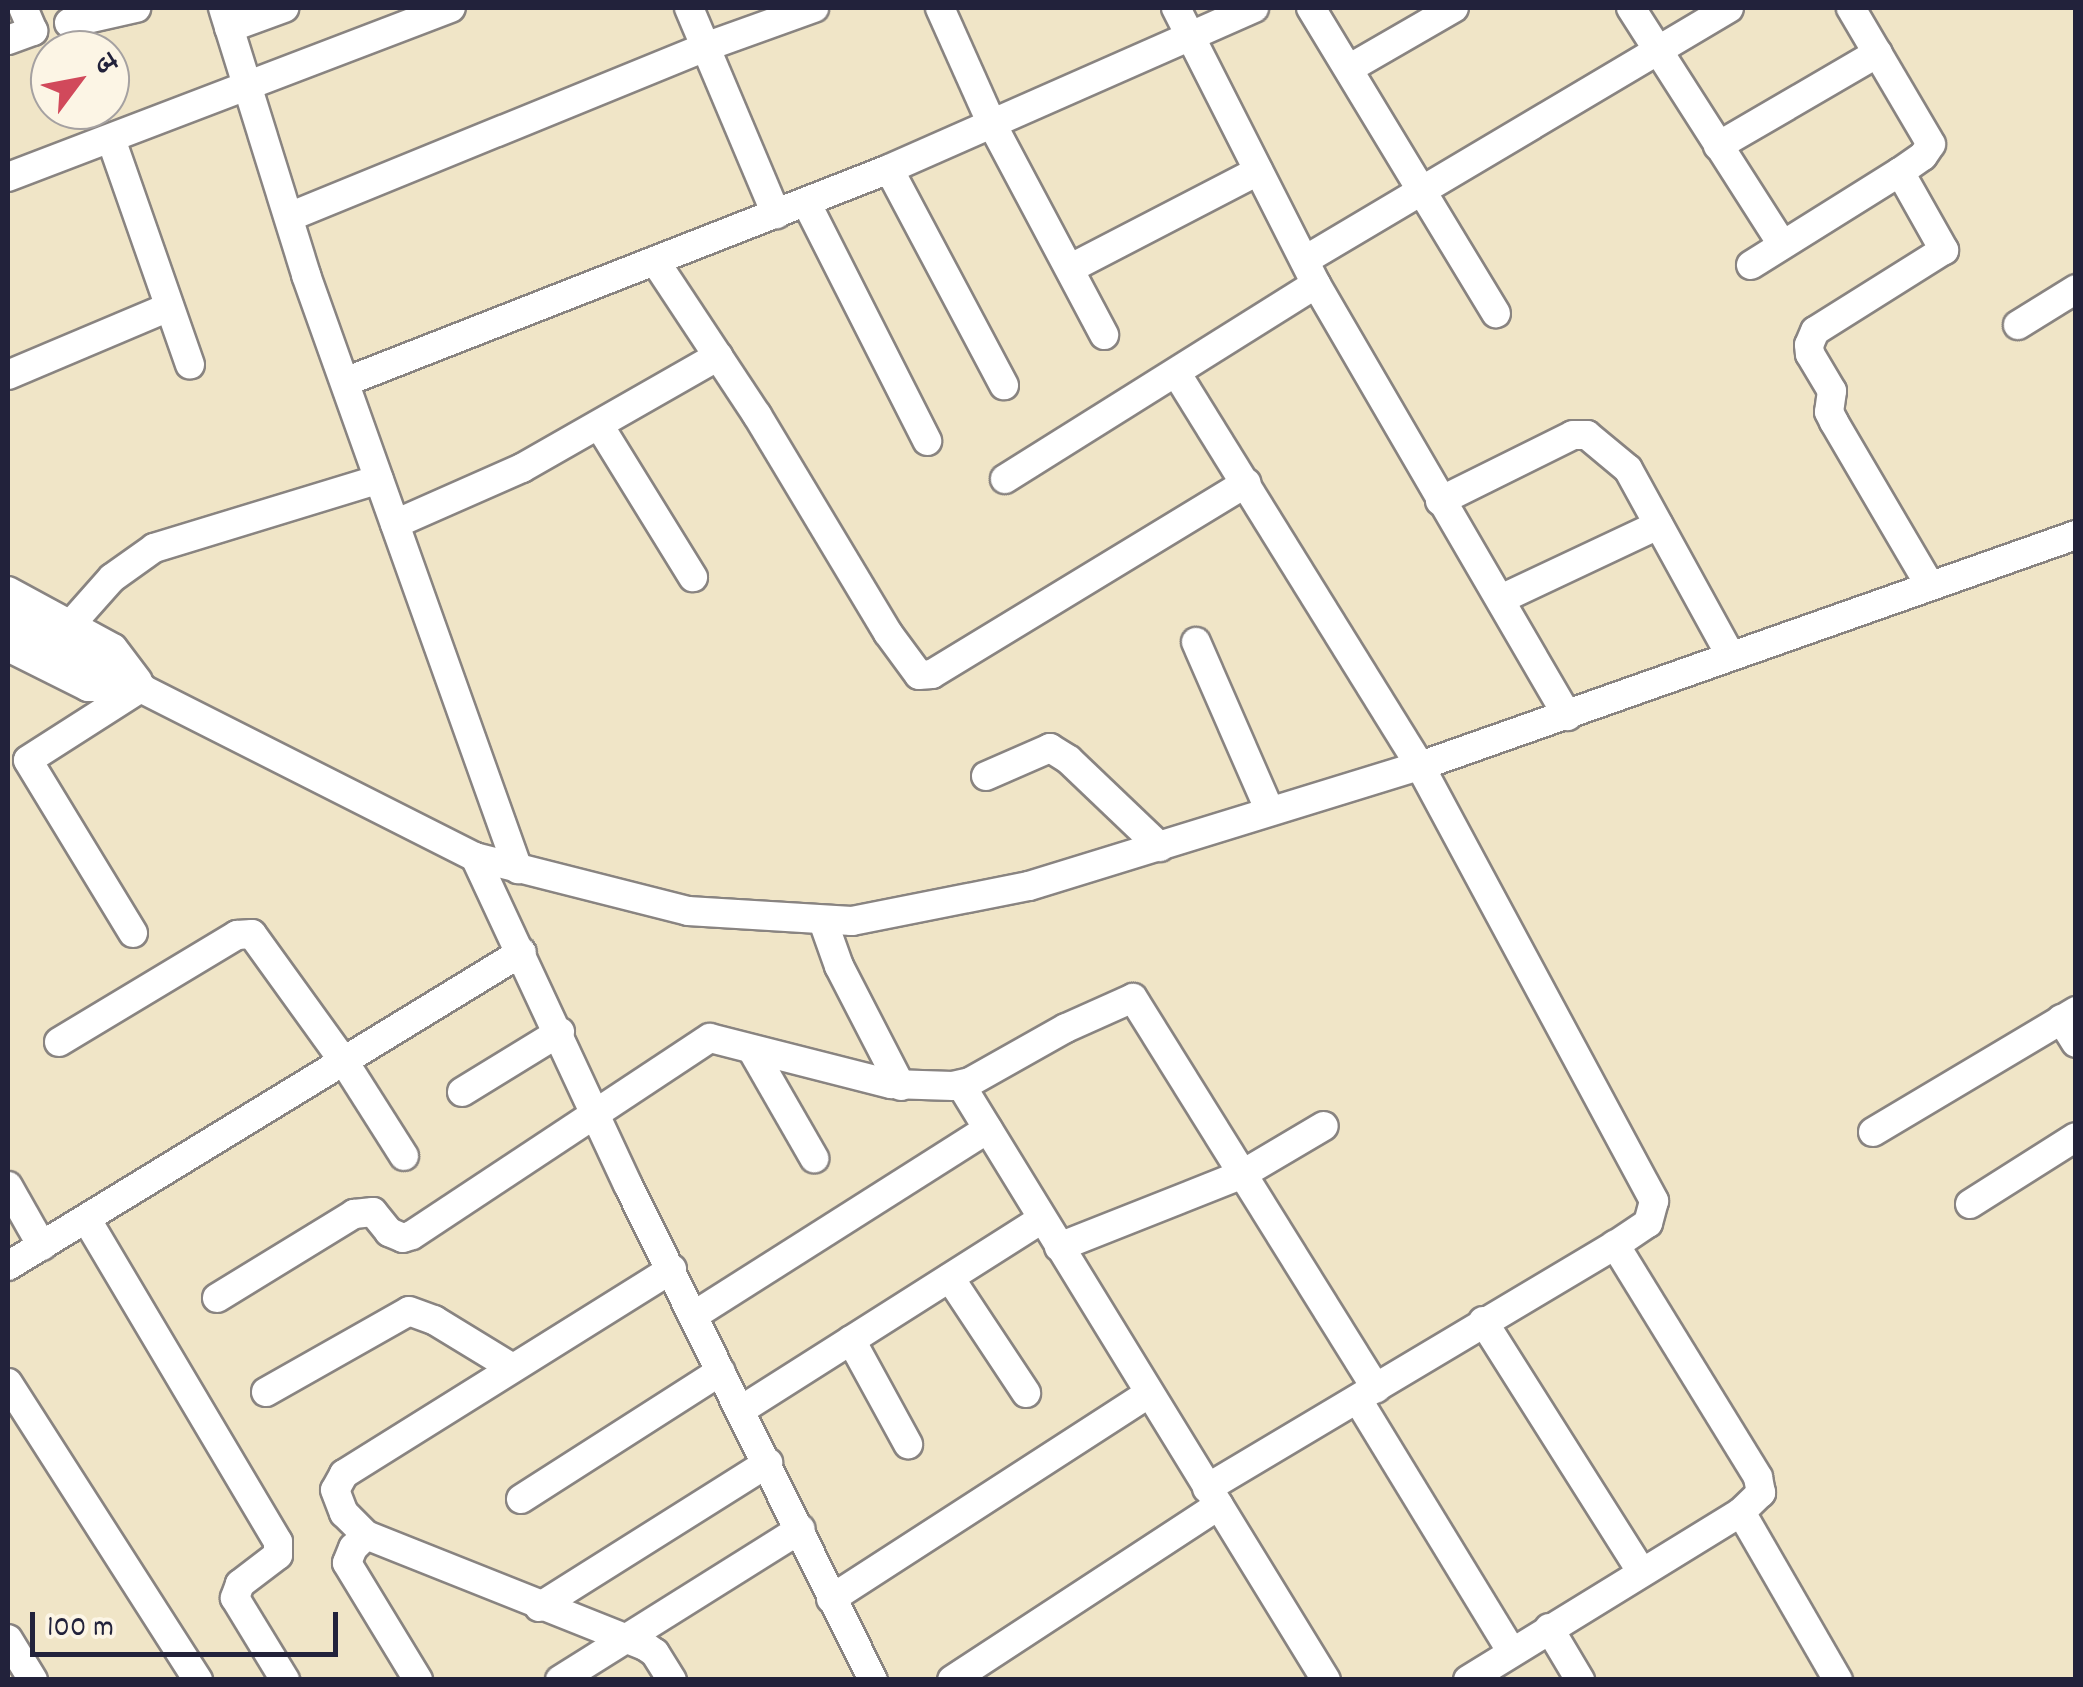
<!DOCTYPE html>
<html>
<head>
<meta charset="utf-8">
<style>
  body { margin:0 }
  #map { position:relative; width:2083px; height:1687px; overflow:hidden; background:#f0e5c7; font-family:Dekko,"Playpen Sans Deva",sans-serif }
  div>[style] { position:absolute }
  .roads { filter:drop-shadow(2px 0 #898481) drop-shadow(-2px 0 #898481) drop-shadow(0 2px #898481) drop-shadow(0 -2px #898481) }
  .minor>* { height:28px; margin:-14px; padding:0 14px; transform-origin:14px; border-radius:14px; background:#fff }
  span { translate:-50% -50%; white-space:nowrap; text-align:center; line-height:1.15; -webkit-text-stroke:9px #fcf5e5; paint-order:stroke }
  .frame { position:absolute; inset:0; border:10px solid #22223b; pointer-events:none }
  .north { position:absolute; left:30px; top:30px; width:100px; height:100px; box-sizing:border-box; background:#fcf5e5; border:2px solid #a5a1a1; border-radius:50%; rotate:58deg; font-size:28px; font-weight:700; line-height:40px; text-align:center; color:#22223b }
  .north::after { content:''; display:block; margin:auto; width:35px; height:45px; background:#d1495b; clip-path:polygon(50% 0,100% 100%,50% 72%,0 100%) }
  .scale { position:absolute; left:30px; top:1612px; width:308px; height:45px; box-sizing:border-box; border:5px solid #22223b; border-top:0; padding-left:12px; font-size:30px; line-height:35px; white-space:nowrap; color:#22223b; -webkit-text-stroke:8px #fcf5e5; paint-order:stroke }
</style>
</head>
<body>
<div id="map">
  <div class="roads">
    <div class="minor">
      <div style="left:223px;top:8px;width:280px;rotate:72.7deg"></div>
      <div style="left:306px;top:275px;width:631px;rotate:70.36deg"></div>
      <div style="left:689px;top:8px;width:224px;rotate:67.1deg"></div>
      <div style="left:940px;top:8px;width:127px;rotate:65.9deg"></div>
      <div style="left:992px;top:124px;width:239px;rotate:62deg"></div>
      <div style="left:1176px;top:8px;width:309px;rotate:63.1deg"></div>
      <div style="left:1316px;top:284px;width:500px;rotate:59.8deg"></div>
      <div style="left:1311px;top:8px;width:357px;rotate:58.8deg"></div>
      <div style="left:1631px;top:8px;width:280px;rotate:57.4deg"></div>
      <div style="left:69px;top:23px;width:69px;rotate:-12.6deg"></div>
      <div style="left:229px;top:28px;width:59px;rotate:-20deg"></div>
      <div style="left:8px;top:40px;width:27px;rotate:-20deg"></div>
      <div style="left:33px;top:31px;width:25px;rotate:-113deg"></div>
      <div style="left:1350px;top:68px;width:120px;rotate:-30deg"></div>
      <div style="left:111px;top:139px;width:239px;rotate:70.7deg"></div>
      <div style="left:1718px;top:146px;width:185px;rotate:-30.2deg"></div>
      <div style="left:889px;top:169px;width:245px;rotate:62deg"></div>
      <div style="left:1900px;top:172px;width:90px;rotate:60.6deg"></div>
      <div style="left:1944px;top:250px;width:152px;rotate:147.9deg"></div>
      <div style="left:1815px;top:331px;width:15px;rotate:113deg"></div>
      <div style="left:1809px;top:345px;width:9px;rotate:84deg"></div>
      <div style="left:1810px;top:354px;width:43px;rotate:59.3deg"></div>
      <div style="left:1832px;top:391px;width:21px;rotate:98deg"></div>
      <div style="left:1829px;top:412px;width:11px;rotate:63deg"></div>
      <div style="left:1834px;top:422px;width:188px;rotate:59.6deg"></div>
      <div style="left:8px;top:177px;width:474px;rotate:-20.9deg"></div>
      <div style="left:806px;top:202px;width:268px;rotate:63.1deg"></div>
      <div style="left:289px;top:217px;width:449px;rotate:-22.2deg"></div>
      <div style="left:705px;top:47px;width:116px;rotate:-19.7deg"></div>
      <div style="left:1305px;top:260px;width:493px;rotate:-30.7deg"></div>
      <div style="left:655px;top:261px;width:185px;rotate:56.5deg"></div>
      <div style="left:757px;top:415px;width:254px;rotate:59deg"></div>
      <div style="left:888px;top:633px;width:52px;rotate:53.6deg"></div>
      <div style="left:919px;top:675px;width:13px;rotate:-4deg"></div>
      <div style="left:932px;top:674px;width:368px;rotate:-31.3deg"></div>
      <div style="left:1751px;top:265px;width:176px;rotate:-32deg"></div>
      <div style="left:1900px;top:172px;width:28px;rotate:-35deg"></div>
      <div style="left:1923px;top:156px;width:14px;rotate:-56deg"></div>
      <div style="left:1931px;top:144px;width:158px;rotate:-120.5deg"></div>
      <div style="left:1071px;top:268px;width:211px;rotate:-27.4deg"></div>
      <div style="left:2018px;top:325px;width:68px;rotate:-31.8deg"></div>
      <div style="left:1177px;top:374px;width:461px;rotate:58.2deg"></div>
      <div style="left:1420px;top:766px;width:494px;rotate:61.7deg"></div>
      <div style="left:1654px;top:1201px;width:23px;rotate:105deg"></div>
      <div style="left:1648px;top:1223px;width:40px;rotate:146deg"></div>
      <div style="left:1615px;top:1245px;width:475px;rotate:149.2deg"></div>
      <div style="left:8px;top:375px;width:175px;rotate:-22.9deg"></div>
      <div style="left:345px;top:382px;width:584px;rotate:-21.38deg"></div>
      <div style="left:889px;top:169px;width:399px;rotate:-23.8deg"></div>
      <div style="left:599px;top:425px;width:179px;rotate:58.3deg"></div>
      <div style="left:1005px;top:479px;width:367px;rotate:-32.1deg"></div>
      <div style="left:1440px;top:501px;width:148px;rotate:-26.4deg"></div>
      <div style="left:1573px;top:435px;width:14px"></div>
      <div style="left:1587px;top:435px;width:53px;rotate:39.7deg"></div>
      <div style="left:1628px;top:469px;width:210px;rotate:61.2deg"></div>
      <div style="left:395px;top:524px;width:139px;rotate:-23.8deg"></div>
      <div style="left:522px;top:468px;width:226px;rotate:-29.7deg"></div>
      <div style="left:8px;top:591px;width:119px;rotate:28.5deg"></div>
      <div style="left:113px;top:648px;width:41px;rotate:52.9deg"></div>
      <div style="left:1501px;top:599px;width:174px;rotate:-25.2deg"></div>
      <div style="left:8px;top:621px;width:523px;rotate:26.81deg"></div>
      <div style="left:475px;top:857px;width:220px;rotate:14.2deg"></div>
      <div style="left:688px;top:911px;width:164px;rotate:3.5deg"></div>
      <div style="left:852px;top:921px;width:180px;rotate:-11.2deg"></div>
      <div style="left:1029px;top:886px;width:409px;rotate:-17.1deg"></div>
      <div style="left:1420px;top:766px;width:695px;rotate:-19.4deg"></div>
      <div style="left:72px;top:623px;width:60px;rotate:-48.4deg"></div>
      <div style="left:112px;top:578px;width:52px;rotate:-35.5deg"></div>
      <div style="left:154px;top:548px;width:235px;rotate:-17deg"></div>
      <div style="left:1196px;top:642px;width:182px;rotate:66.4deg"></div>
      <div style="left:8px;top:647px;width:89px;rotate:26.6deg"></div>
      <div style="left:88px;top:687px;width:47px"></div>
      <div style="left:986px;top:776px;width:70px;rotate:-23.6deg"></div>
      <div style="left:1050px;top:748px;width:22px;rotate:32deg"></div>
      <div style="left:1069px;top:760px;width:126px;rotate:43.7deg"></div>
      <div style="left:475px;top:857px;width:362px;rotate:65deg"></div>
      <div style="left:628px;top:1185px;width:552px;rotate:63.67deg"></div>
      <div style="left:823px;top:921px;width:48px;rotate:70.4deg"></div>
      <div style="left:839px;top:966px;width:135px;rotate:62.7deg"></div>
      <div style="left:133px;top:933px;width:202px;rotate:-121.3deg"></div>
      <div style="left:28px;top:760px;width:135px;rotate:-32.6deg"></div>
      <div style="left:2061px;top:1019px;width:28px;rotate:58deg"></div>
      <div style="left:59px;top:1042px;width:208px;rotate:-31deg"></div>
      <div style="left:237px;top:935px;width:15px;rotate:-4deg"></div>
      <div style="left:252px;top:934px;width:159px;rotate:54.2deg"></div>
      <div style="left:345px;top:1063px;width:110px;rotate:57.6deg"></div>
      <div style="left:752px;top:1050px;width:125px;rotate:60.1deg"></div>
      <div style="left:961px;top:1085px;width:698px;rotate:58.47deg"></div>
      <div style="left:462px;top:1092px;width:115px;rotate:-31.5deg"></div>
      <div style="left:1873px;top:1132px;width:236px;rotate:-30.8deg"></div>
      <div style="left:8px;top:1186px;width:69px;rotate:60.5deg"></div>
      <div style="left:1970px;top:1204px;width:125px;rotate:-32.3deg"></div>
      <div style="left:87px;top:1220px;width:374px;rotate:59.3deg"></div>
      <div style="left:278px;top:1542px;width:13px;rotate:90deg"></div>
      <div style="left:278px;top:1555px;width:48px;rotate:142.7deg"></div>
      <div style="left:240px;top:1584px;width:15px;rotate:110deg"></div>
      <div style="left:235px;top:1598px;width:96px;rotate:58.6deg"></div>
      <div style="left:1059px;top:1247px;width:196px;rotate:-21.6deg"></div>
      <div style="left:1241px;top:1175px;width:96px;rotate:-30.6deg"></div>
      <div style="left:8px;top:1266px;width:602px;rotate:-31.42deg"></div>
      <div style="left:672px;top:1269px;width:387px;rotate:148deg"></div>
      <div style="left:344px;top:1474px;width:18px;rotate:119deg"></div>
      <div style="left:335px;top:1490px;width:25px;rotate:69deg"></div>
      <div style="left:344px;top:1513px;width:31px;rotate:45deg"></div>
      <div style="left:366px;top:1535px;width:300px;rotate:21.7deg"></div>
      <div style="left:645px;top:1646px;width:12px;rotate:35deg"></div>
      <div style="left:655px;top:1653px;width:32px;rotate:58deg"></div>
      <div style="left:950px;top:1278px;width:138px;rotate:56.5deg"></div>
      <div style="left:217px;top:1298px;width:161px;rotate:-31.5deg"></div>
      <div style="left:354px;top:1214px;width:19px;rotate:-6deg"></div>
      <div style="left:373px;top:1212px;width:26px;rotate:51deg"></div>
      <div style="left:389px;top:1232px;width:15px;rotate:23deg"></div>
      <div style="left:403px;top:1238px;width:9px;rotate:-18deg"></div>
      <div style="left:412px;top:1235px;width:357px;rotate:-33.5deg"></div>
      <div style="left:710px;top:1038px;width:187px;rotate:14.3deg"></div>
      <div style="left:891px;top:1084px;width:62px;rotate:1.8deg"></div>
      <div style="left:953px;top:1086px;width:17px;rotate:-13deg"></div>
      <div style="left:970px;top:1082px;width:110px;rotate:-29.4deg"></div>
      <div style="left:1066px;top:1028px;width:73px;rotate:-24.1deg"></div>
      <div style="left:1133px;top:998px;width:460px;rotate:58.1deg"></div>
      <div style="left:693px;top:1316px;width:349px;rotate:-32.4deg"></div>
      <div style="left:1483px;top:1321px;width:296px;rotate:57.7deg"></div>
      <div style="left:851px;top:1340px;width:119px;rotate:61.3deg"></div>
      <div style="left:8px;top:1383px;width:353px;rotate:57.4deg"></div>
      <div style="left:266px;top:1392px;width:164px;rotate:-29.5deg"></div>
      <div style="left:409px;top:1311px;width:27px;rotate:20deg"></div>
      <div style="left:434px;top:1320px;width:90px;rotate:31.4deg"></div>
      <div style="left:1358px;top:1400px;width:294px;rotate:58.6deg"></div>
      <div style="left:741px;top:1410px;width:356px;rotate:-32.4deg"></div>
      <div style="left:521px;top:1499px;width:237px;rotate:-32.6deg"></div>
      <div style="left:1741px;top:1512px;width:194px;rotate:60deg"></div>
      <div style="left:366px;top:1535px;width:18px;rotate:135deg"></div>
      <div style="left:353px;top:1548px;width:16px;rotate:112deg"></div>
      <div style="left:347px;top:1563px;width:137px;rotate:58.7deg"></div>
      <div style="left:831px;top:1599px;width:378px;rotate:-32.9deg"></div>
      <div style="left:539px;top:1607px;width:271px;rotate:-32.2deg"></div>
      <div style="left:1549px;top:1628px;width:61px;rotate:59.2deg"></div>
      <div style="left:8px;top:1639px;width:48px;rotate:58.6deg"></div>
      <div style="left:560px;top:1680px;width:284px;rotate:-32.1deg"></div>
      <div style="left:952px;top:1680px;width:319px;rotate:-33.2deg"></div>
      <div style="left:1468px;top:1680px;width:321px;rotate:-31.6deg"></div>
      <div style="left:1741px;top:1512px;width:28px;rotate:-44deg"></div>
      <div style="left:1761px;top:1493px;width:16px;rotate:-101deg"></div>
      <div style="left:1758px;top:1477px;width:273px;rotate:-121.6deg"></div>
    </div>
  </div>
  <div class="frame"></div>
  <div class="north">उ</div>
  <div class="scale">100 m</div>
</div>
</body>
</html>
